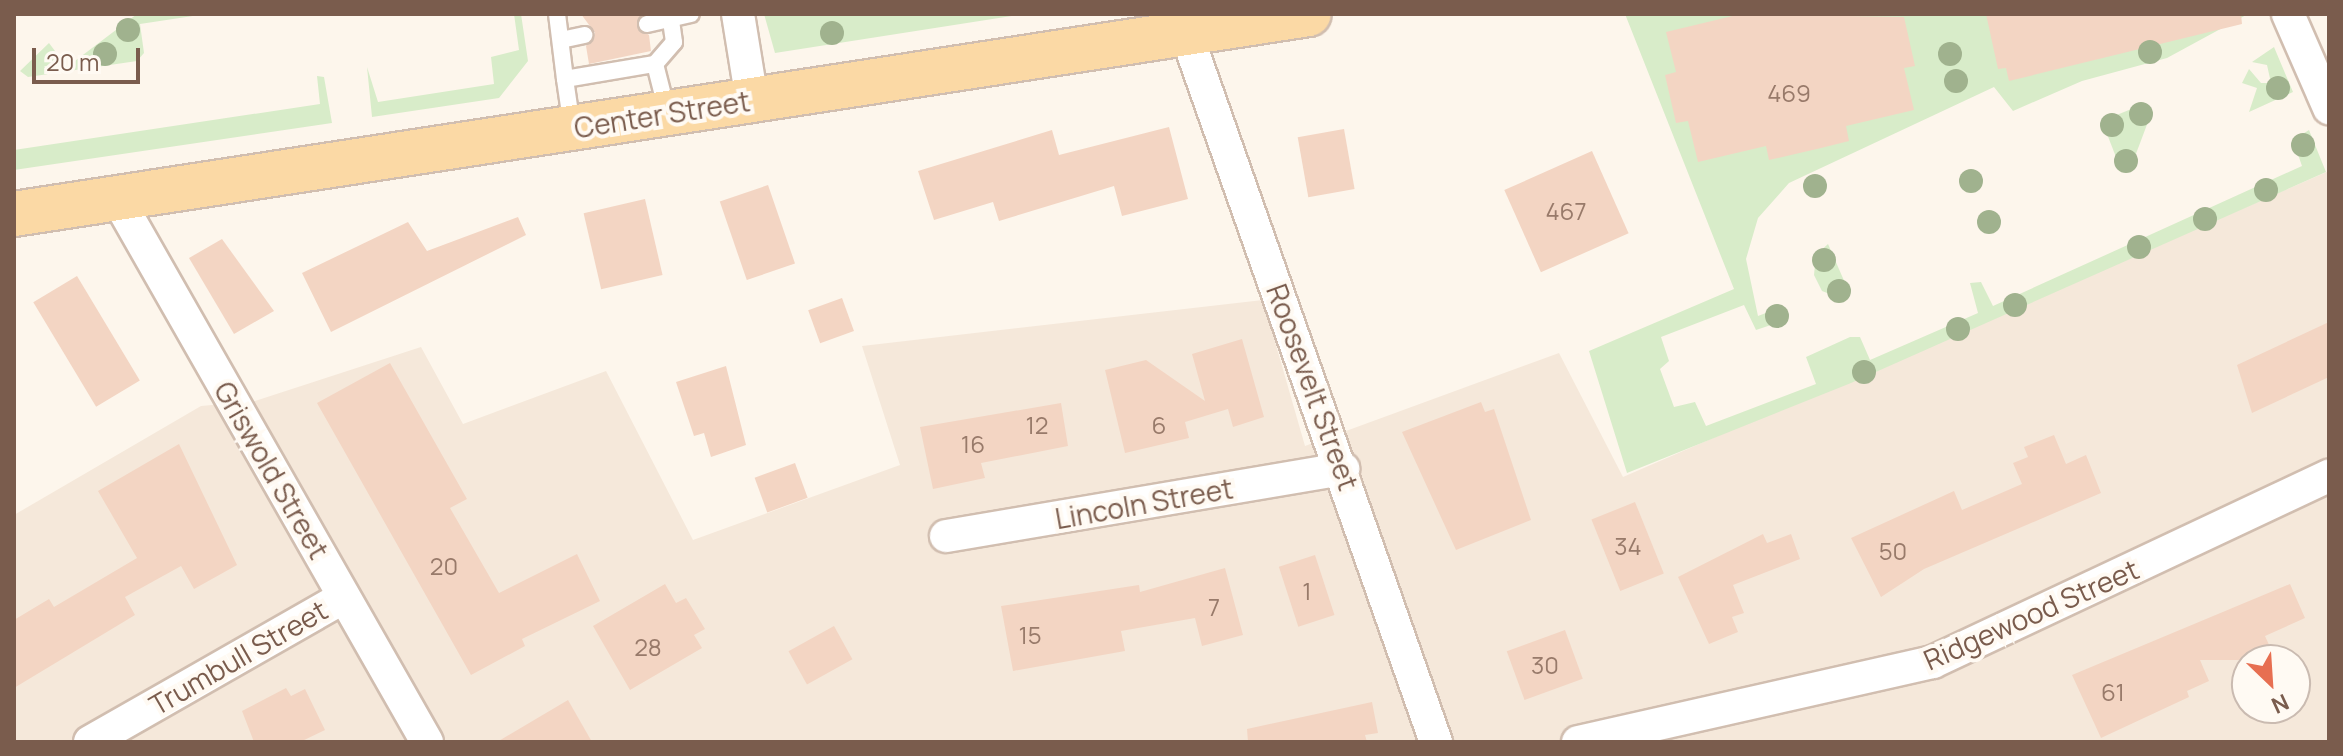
<!DOCTYPE html>
<html>
<head>
<meta charset="utf-8">
<style>
  body { margin:0 }
  #map { position:relative; width:2343px; height:756px; overflow:hidden; background:#fdf6ec; font-family:Manrope,sans-serif }
  div>[style] { position:absolute }
  .residential>* { inset:0; background:#f5e8da }
  .green>* { inset:0; background:#d8ecc9 }
  .building>* { inset:0; background:#f3d5c3; transform-origin:0 0 }
  .roads { filter:drop-shadow(2px 0 #d1beb0) drop-shadow(-2px 0 #d1beb0) drop-shadow(0 2px #d1beb0) drop-shadow(0 -2px #d1beb0) }
  .lane>* { height:16px; margin:-8px; padding:0 8px; transform-origin:8px; border-radius:8px; background:#fff }
  .street>* { height:32px; margin:-16px; padding:0 16px; transform-origin:16px; border-radius:16px; background:#fff }
  .primary>* { height:44px; margin:-22px; padding:0 22px; transform-origin:22px; border-radius:22px; background:#fbd9a5 }
  .trees>* { width:24px; height:24px; margin:-12px; border-radius:50%; background:#a0b28e }
  span { translate:-50% -50%; white-space:nowrap; text-align:center; line-height:1.15; -webkit-text-stroke:8px #fffaf3; paint-order:stroke }
  .number-label { font-size:24px; color:#987a6a }
  .number-label span { -webkit-text-stroke-width:0 }
  .street-label { font-size:28px; color:#7a5c4d }
  .frame { position:absolute; inset:0; border:16px solid #7a5c4d; pointer-events:none }
  .north { position:absolute; left:2231px; top:644px; width:80px; height:80px; box-sizing:border-box; background:#fffaf3; border:2px solid #cabbb1; border-radius:50%; rotate:155deg; font-size:22px; font-weight:700; line-height:32px; text-align:center; color:#7a5c4d }
  .north::after { content:''; display:block; margin:auto; width:28px; height:36px; background:#e76f51; clip-path:polygon(50% 0,100% 100%,50% 72%,0 100%) }
  .scale { position:absolute; left:32px; top:48px; width:108px; height:36px; box-sizing:border-box; border:4px solid #7a5c4d; border-top:0; padding-left:10px; font-size:24px; line-height:28px; white-space:nowrap; color:#7a5c4d; -webkit-text-stroke:6px #fffaf3; paint-order:stroke }
</style>
</head>
<body>
<div id="map">
  <div class="residential">
    <div style="clip-path:polygon(evenodd,2329px 171px,2329px 742px,14px 742px,14px 515px,201px 406px,255px 401px,421px 347px,463px 424px,606px 371px,693px 540px,900px 465px,862px 346px,1263px 300px,1305px 446px,1559px 353px,1623px 477px,2329px 171px,2247px 660px,2295px 660px,2295px 708px,2247px 708px,2247px 660px)"></div>
  </div>
  <div class="green">
    <div style="clip-path:polygon(137px 14px,206px 14px,140px 24px,144px 53px,137px 61px,28px 77px,20px 71px,49px 43px,67px 67px)"></div>
    <div style="clip-path:polygon(514px 14px,521px 14px,528px 61px,499px 98px,372px 117px,367px 67px,378px 102px,494px 84px,491px 57px,519px 50px)"></div>
    <div style="clip-path:polygon(764px 14px,1025px 14px,775px 53px)"></div>
    <div style="clip-path:polygon(1625px 14px,2248px 14px,2167px 58px,2082px 81px,2013px 111px,1994px 87px,1789px 183px,1758px 218px,1746px 259px,1758px 316px,1781px 307px,1786px 320px,1756px 330px,1744px 305px,1661px 337px,1669px 361px,1660px 369px,1674px 407px,1695px 402px,1706px 426px,1816px 384px,1806px 357px,1850px 337px,1860px 337px,1870px 360px,1978px 313px,1970px 283px,1981px 282px,1993px 306px,2302px 166px,2293px 140px,2309px 130px,2326px 172px,1851px 383px,1627px 473px,1589px 351px,1734px 289px)"></div>
    <div style="clip-path:polygon(2274px 47px,2293px 92px,2249px 112px,2257px 88px,2242px 83px,2249px 69px,2261px 83px,2271px 83px,2267px 65px,2252px 62px)"></div>
    <div style="clip-path:polygon(317px 76px,324px 77px,332px 123px,14px 170px,14px 150px,320px 104px)"></div>
    <div style="clip-path:polygon(2146px 103px,2151px 114px,2134px 159px,2121px 170px,2102px 121px)"></div>
    <div style="clip-path:polygon(1828px 244px,1849px 292px,1840px 298px,1822px 291px,1814px 275px,1816px 255px)"></div>
  </div>
  <div class="building">
    <div style="clip-path:polygon(581px 14px,643px 14px,637px 27px,649px 35px,651px 51px,589px 64px,586px 46px,595px 33px)"></div>
    <div style="clip-path:polygon(1741px 14px,1904px 17px,1915px 66px,1904px 68px,1914px 110px,1846px 126px,1849px 141px,1821px 148px,1769px 160px,1766px 146px,1698px 162px,1688px 121px,1676px 123px,1665px 75px,1676px 72px,1666px 32px)"></div>
    <div style="clip-path:polygon(1986px 14px,2241px 14px,2242px 24px,2009px 81px,2006px 68px,1998px 69px)"></div>
    <div style="clip-path:polygon(1169px 127px,1188px 199px,1122px 216px,1114px 186px,999px 221px,993px 202px,934px 220px,918px 171px,1052px 130px,1059px 155px)"></div>
    <div style="left:1344px;top:129px;width:61px;height:47px;rotate:80deg"></div>
    <div style="left:1592px;top:151px;width:90px;height:96px;rotate:66deg"></div>
    <div style="left:768px;top:185px;width:83px;height:51px;rotate:71deg"></div>
    <div style="left:645px;top:199px;width:78px;height:63px;rotate:77deg"></div>
    <div style="clip-path:polygon(518px 217px,526px 235px,331px 332px,302px 273px,408px 222px,427px 251px)"></div>
    <div style="clip-path:polygon(222px 239px,274px 311px,234px 334px,189px 258px)"></div>
    <div style="left:77px;top:276px;width:122px;height:51px;rotate:59deg"></div>
    <div style="left:842px;top:298px;width:35px;height:36px;rotate:70deg"></div>
    <div style="clip-path:polygon(2329px 322px,2329px 377px,2252px 413px,2237px 365px)"></div>
    <div style="clip-path:polygon(1242px 339px,1264px 417px,1233px 427px,1228px 409px,1185px 422px,1189px 438px,1125px 453px,1105px 370px,1146px 360px,1205px 401px,1192px 354px)"></div>
    <div style="clip-path:polygon(390px 363px,467px 499px,450px 508px,499px 593px,577px 554px,600px 601px,522px 639px,525px 646px,471px 675px,317px 403px)"></div>
    <div style="clip-path:polygon(726px 366px,746px 445px,711px 457px,704px 433px,694px 436px,676px 382px)"></div>
    <div style="clip-path:polygon(1481px 402px,1485px 412px,1494px 409px,1531px 520px,1456px 550px,1402px 432px)"></div>
    <div style="clip-path:polygon(1061px 403px,1068px 446px,981px 463px,985px 478px,933px 489px,920px 427px)"></div>
    <div style="clip-path:polygon(2054px 435px,2066px 464px,2086px 455px,2101px 493px,1924px 569px,1881px 597px,1851px 538px,1954px 491px,1962px 510px,2022px 484px,2013px 463px,2028px 457px,2024px 447px)"></div>
    <div style="clip-path:polygon(179px 444px,237px 565px,194px 589px,181px 566px,125px 597px,135px 615px,14px 688px,14px 620px,49px 599px,54px 607px,137px 558px,98px 491px)"></div>
    <div style="left:795px;top:463px;width:37px;height:43px;rotate:70deg"></div>
    <div style="left:1635px;top:502px;width:77px;height:47px;rotate:68deg"></div>
    <div style="clip-path:polygon(1763px 534px,1767px 543px,1791px 534px,1800px 559px,1733px 585px,1744px 613px,1732px 617px,1738px 632px,1709px 644px,1678px 577px)"></div>
    <div style="left:1315px;top:555px;width:63px;height:38px;rotate:72deg"></div>
    <div style="clip-path:polygon(1225px 568px,1243px 635px,1202px 646px,1195px 618px,1121px 631px,1125px 651px,1013px 671px,1001px 606px,1139px 585px,1140px 592px)"></div>
    <div style="clip-path:polygon(665px 584px,676px 603px,686px 598px,705px 629px,694px 635px,702px 648px,630px 690px,593px 626px)"></div>
    <div style="clip-path:polygon(2290px 584px,2305px 618px,2265px 636px,2276px 660px,2200px 660px,2209px 681px,2187px 691px,2189px 697px,2101px 738px,2072px 675px)"></div>
    <div style="left:834px;top:626px;width:38px;height:52px;rotate:61deg"></div>
    <div style="left:1565px;top:630px;width:52px;height:62px;rotate:70deg"></div>
    <div style="clip-path:polygon(286px 688px,291px 696px,305px 689px,325px 730px,300px 742px,254px 742px,242px 711px)"></div>
    <div style="clip-path:polygon(568px 700px,592px 742px,497px 742px)"></div>
    <div style="clip-path:polygon(1372px 702px,1378px 733px,1365px 735px,1367px 742px,1248px 742px,1247px 729px)"></div>
  </div>
  <div class="roads">
    <div class="lane">
      <div style="left:557px;top:14px;width:65px;rotate:83deg"></div>
      <div style="left:647px;top:24px;width:45px;rotate:-12.8deg"></div>
      <div style="left:561px;top:40px;width:24px;rotate:-12deg"></div>
      <div style="left:655px;top:64px;width:29px;rotate:-49deg"></div>
      <div style="left:674px;top:42px;width:28px;rotate:-98deg"></div>
      <div style="left:572px;top:127px;width:49px;rotate:-98.3deg"></div>
      <div style="left:565px;top:79px;width:91px;rotate:-9.5deg"></div>
      <div style="left:655px;top:64px;width:49px;rotate:75.7deg"></div>
    </div>
    <div class="street">
      <div style="left:738px;top:14px;width:87px;rotate:80.8deg"></div>
      <div style="left:2288px;top:14px;width:103px;rotate:66.4deg"></div>
      <div style="left:1186px;top:33px;width:752px;rotate:70.58deg"></div>
      <div style="left:117px;top:198px;width:626px;rotate:60.32deg"></div>
      <div style="left:946px;top:536px;width:403px;rotate:-9.6deg"></div>
      <div style="left:90px;top:742px;width:292px;rotate:-29.7deg"></div>
      <div style="left:1578px;top:742px;width:364px;rotate:-12.7deg"></div>
      <div style="left:1933px;top:662px;width:438px;rotate:-25.2deg"></div>
    </div>
    <div class="primary">
      <div style="left:14px;top:214px;width:1310px;rotate:-8.78deg"></div>
    </div>
  </div>
  <div class="trees">
    <div style="left:128px;top:30px"></div>
    <div style="left:832px;top:33px"></div>
    <div style="left:2150px;top:52px"></div>
    <div style="left:105px;top:54px"></div>
    <div style="left:1950px;top:54px"></div>
    <div style="left:1956px;top:81px"></div>
    <div style="left:2278px;top:88px"></div>
    <div style="left:2141px;top:114px"></div>
    <div style="left:2112px;top:125px"></div>
    <div style="left:2303px;top:145px"></div>
    <div style="left:2126px;top:161px"></div>
    <div style="left:1971px;top:181px"></div>
    <div style="left:1815px;top:186px"></div>
    <div style="left:2266px;top:190px"></div>
    <div style="left:2205px;top:219px"></div>
    <div style="left:1989px;top:222px"></div>
    <div style="left:2139px;top:247px"></div>
    <div style="left:1824px;top:260px"></div>
    <div style="left:1839px;top:291px"></div>
    <div style="left:2015px;top:305px"></div>
    <div style="left:1777px;top:316px"></div>
    <div style="left:1958px;top:329px"></div>
    <div style="left:1864px;top:372px"></div>
  </div>
  <div class="number-label">
    <span style="left:1789px;top:93px">469</span>
    <span style="left:1566px;top:211px">467</span>
    <span style="left:1037px;top:425px">12</span>
    <span style="left:1159px;top:425px">6</span>
    <span style="left:973px;top:444px">16</span>
    <span style="left:1628px;top:546px">34</span>
    <span style="left:1893px;top:551px">50</span>
    <span style="left:444px;top:566px">20</span>
    <span style="left:1307px;top:591px">1</span>
    <span style="left:1214px;top:607px">7</span>
    <span style="left:1030px;top:635px">15</span>
    <span style="left:648px;top:647px">28</span>
    <span style="left:1545px;top:665px">30</span>
    <span style="left:2113px;top:692px">61</span>
  </div>
  <div class="street-label">
    <span style="left:662px;top:114px;rotate:-9deg">Center Street</span>
    <span style="left:1313px;top:387px;rotate:70deg">Roosevelt Street</span>
    <span style="left:272px;top:470px;rotate:60deg">Griswold Street</span>
    <span style="left:1144px;top:503px;rotate:-10deg">Lincoln Street</span>
    <span style="left:2031px;top:614px;rotate:-24deg">Ridgewood Street</span>
    <span style="left:238px;top:657px;rotate:-30deg">Trumbull Street</span>
  </div>
  <div class="frame"></div>
  <div class="north">N</div>
  <div class="scale">20 m</div>
</div>
</body>
</html>
